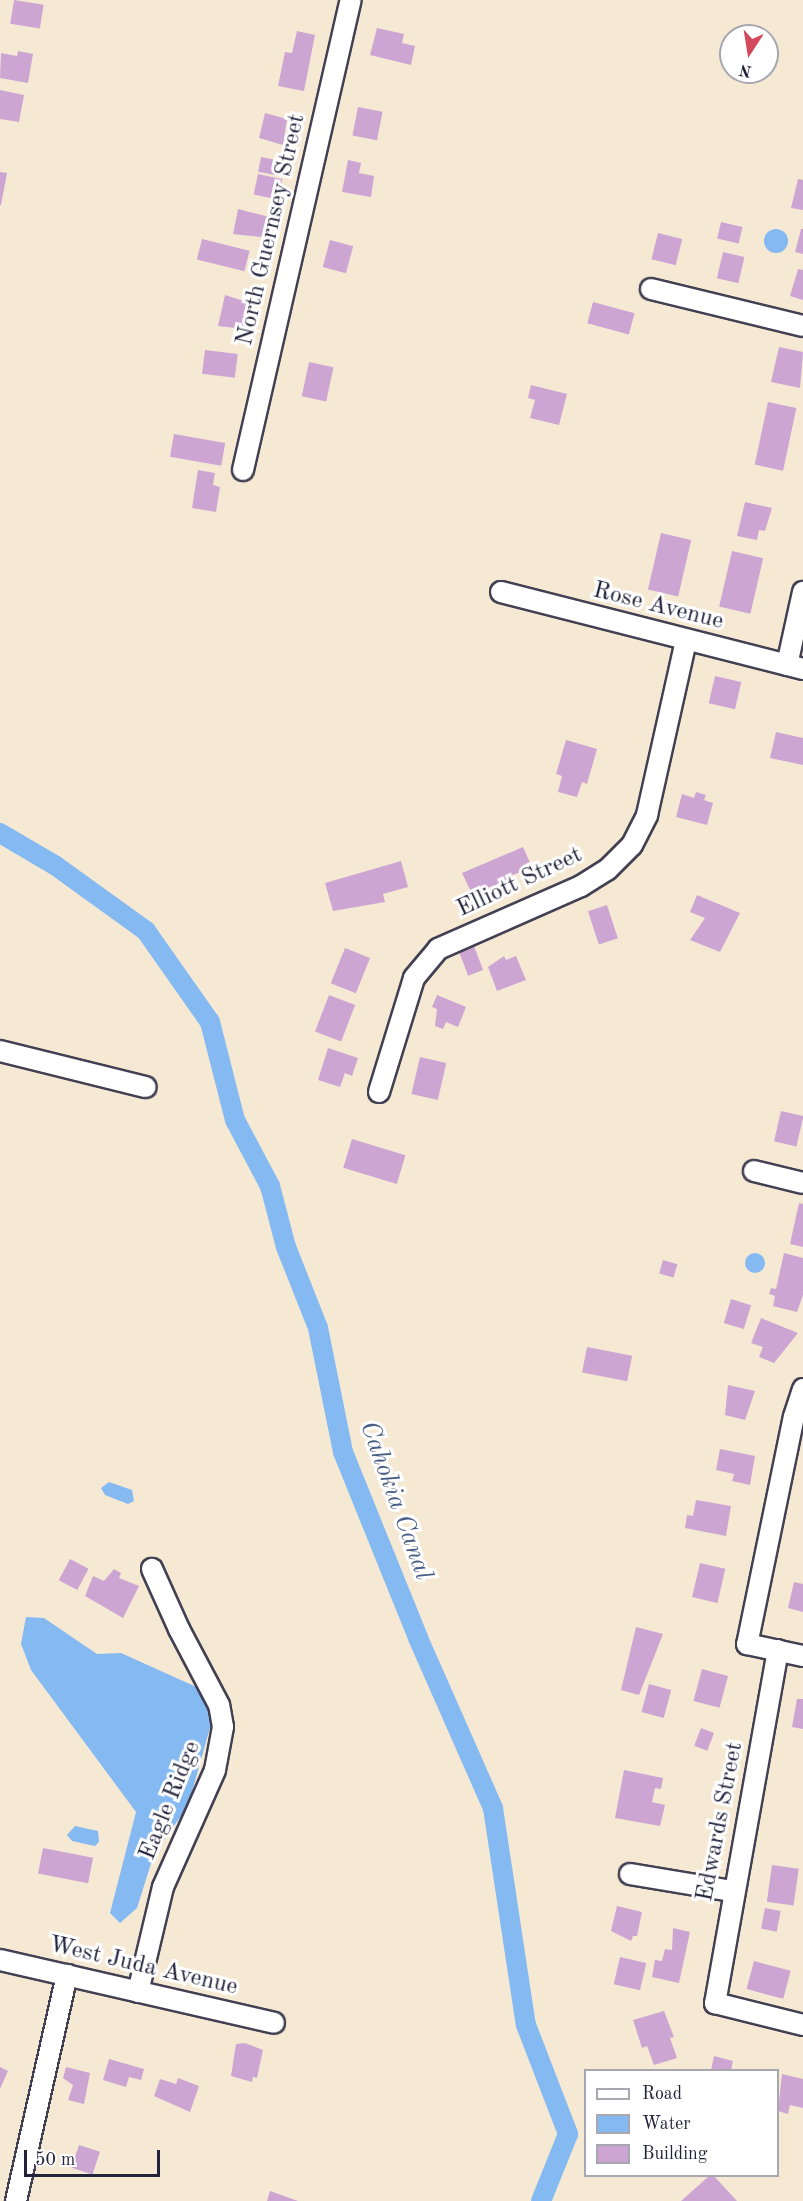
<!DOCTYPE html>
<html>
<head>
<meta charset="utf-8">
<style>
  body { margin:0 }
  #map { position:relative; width:803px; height:2201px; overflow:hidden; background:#f6e9d4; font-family:"Old Standard TT",serif }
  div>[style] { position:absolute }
  .water>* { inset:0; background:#84b9f2 }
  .round { border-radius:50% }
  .canal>* { height:20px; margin:-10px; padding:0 10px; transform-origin:10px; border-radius:10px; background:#84b9f2 }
  .building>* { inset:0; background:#cda5d3; transform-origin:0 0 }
  .roads { filter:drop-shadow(2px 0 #424052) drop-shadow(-2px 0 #424052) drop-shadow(0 2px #424052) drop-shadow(0 -2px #424052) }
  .minor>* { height:20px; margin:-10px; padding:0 10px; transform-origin:10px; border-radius:10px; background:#fff }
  span { translate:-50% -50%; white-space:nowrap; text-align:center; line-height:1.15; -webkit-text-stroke:6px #fff; paint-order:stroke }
  .street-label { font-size:24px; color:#22223b }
  .water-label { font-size:26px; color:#495e84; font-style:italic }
  .legend { position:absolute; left:584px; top:2069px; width:195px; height:108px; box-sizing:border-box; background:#fff; border:2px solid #a7a7b1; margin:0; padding:8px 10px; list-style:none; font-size:18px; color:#22223b }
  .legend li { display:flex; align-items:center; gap:12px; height:30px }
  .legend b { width:30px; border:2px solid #a7a7b1 }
  .north { position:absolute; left:719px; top:24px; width:60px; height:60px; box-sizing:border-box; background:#fff; border:2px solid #a7a7b1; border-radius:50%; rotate:192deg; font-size:16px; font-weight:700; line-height:24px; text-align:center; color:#22223b }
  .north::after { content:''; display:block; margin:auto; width:21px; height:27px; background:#d1495b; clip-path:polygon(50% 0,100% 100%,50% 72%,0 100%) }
  .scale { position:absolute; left:24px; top:2150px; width:136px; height:27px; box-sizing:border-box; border:3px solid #22223b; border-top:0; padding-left:8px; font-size:18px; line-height:21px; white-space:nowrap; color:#22223b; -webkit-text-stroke:4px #fff; paint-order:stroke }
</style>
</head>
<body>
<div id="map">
  <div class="water">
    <div class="round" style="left:764px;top:229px;width:24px;height:24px"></div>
    <div class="round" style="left:745px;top:1253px;width:20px;height:20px"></div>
    <div style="clip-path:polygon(109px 1482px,132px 1490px,134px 1501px,128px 1504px,105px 1495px,101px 1488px)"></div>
    <div style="clip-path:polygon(26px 1617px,44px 1618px,97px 1654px,121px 1653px,203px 1690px,213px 1717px,188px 1806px,154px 1854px,137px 1908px,120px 1923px,110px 1913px,136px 1812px,31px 1670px,21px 1644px)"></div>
    <div style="clip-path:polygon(75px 1826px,98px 1831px,99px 1842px,95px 1846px,72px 1841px,67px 1835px)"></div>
  </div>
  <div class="canal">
    <div style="left:0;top:833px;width:65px;rotate:30.5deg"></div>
    <div style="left:56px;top:866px;width:111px;rotate:35.8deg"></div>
    <div style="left:146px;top:931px;width:111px;rotate:54.9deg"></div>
    <div style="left:210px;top:1022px;width:101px;rotate:75.7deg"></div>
    <div style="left:235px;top:1120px;width:75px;rotate:62.1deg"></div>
    <div style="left:270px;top:1186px;width:63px;rotate:75.3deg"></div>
    <div style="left:286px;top:1247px;width:87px;rotate:68.4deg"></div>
    <div style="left:318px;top:1328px;width:126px;rotate:78.6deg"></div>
    <div style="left:343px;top:1452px;width:201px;rotate:68deg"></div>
    <div style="left:418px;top:1638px;width:186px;rotate:66.2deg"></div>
    <div style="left:493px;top:1808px;width:219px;rotate:81.4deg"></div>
    <div style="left:526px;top:2025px;width:117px;rotate:68.9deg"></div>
    <div style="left:568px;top:2134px;width:72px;rotate:111.9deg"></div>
  </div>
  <div class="building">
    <div style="left:14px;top:0;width:30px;height:24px;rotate:9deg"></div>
    <div style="clip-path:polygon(377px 28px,404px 34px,402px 43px,415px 46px,411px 65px,370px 55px)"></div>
    <div style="clip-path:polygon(297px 31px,315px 35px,304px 91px,278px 86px,285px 52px,292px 53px)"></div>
    <div style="clip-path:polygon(18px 51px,33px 54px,28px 83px,0 78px,1px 53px,17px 56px)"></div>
    <div style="clip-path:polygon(0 90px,24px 95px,19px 122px,0 119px)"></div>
    <div style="left:358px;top:107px;width:25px;height:29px;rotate:11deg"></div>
    <div style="clip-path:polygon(265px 113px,287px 119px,283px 145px,259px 138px)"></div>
    <div style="left:261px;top:157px;width:21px;height:15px;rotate:11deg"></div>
    <div style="clip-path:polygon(348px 160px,361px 163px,359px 173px,374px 176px,371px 197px,342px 192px)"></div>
    <div style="clip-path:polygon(0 172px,7px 173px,1px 205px,0 205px)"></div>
    <div style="left:258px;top:174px;width:25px;height:21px;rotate:12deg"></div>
    <div style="clip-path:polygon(798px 179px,803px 180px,803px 210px,791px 208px)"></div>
    <div style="clip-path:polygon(238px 209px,273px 218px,269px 238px,233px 234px)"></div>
    <div style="left:721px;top:222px;width:22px;height:17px;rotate:13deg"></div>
    <div style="clip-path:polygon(801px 229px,803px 229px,803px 254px,795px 252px)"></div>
    <div style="left:658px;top:233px;width:25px;height:27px;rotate:14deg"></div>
    <div style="left:202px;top:239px;width:49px;height:21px;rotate:14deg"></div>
    <div style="left:330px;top:240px;width:24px;height:28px;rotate:15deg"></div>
    <div style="left:723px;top:252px;width:22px;height:27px;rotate:13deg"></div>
    <div style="clip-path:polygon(798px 269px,803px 270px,803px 300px,790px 296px)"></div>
    <div style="clip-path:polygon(225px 295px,250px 303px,248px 310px,254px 311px,251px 325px,245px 324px,244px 329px,218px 326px)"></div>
    <div style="left:593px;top:302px;width:43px;height:22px;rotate:15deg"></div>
    <div style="clip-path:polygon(779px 347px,803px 352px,800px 388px,771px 382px)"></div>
    <div style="left:205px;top:350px;width:33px;height:24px;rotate:7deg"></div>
    <div style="left:309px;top:362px;width:25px;height:35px;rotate:12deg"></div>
    <div style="clip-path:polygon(531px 385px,567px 394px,559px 425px,530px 418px,535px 400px,528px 398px)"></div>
    <div style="left:768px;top:402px;width:29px;height:64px;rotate:12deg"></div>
    <div style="left:174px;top:434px;width:52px;height:23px;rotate:10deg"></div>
    <div style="clip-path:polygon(198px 470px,215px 473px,213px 485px,220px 487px,216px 512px,192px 508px)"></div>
    <div style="clip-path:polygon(745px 502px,772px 508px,765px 531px,759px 530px,757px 540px,737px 536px)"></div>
    <div style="left:661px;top:533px;width:31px;height:58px;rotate:13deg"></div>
    <div style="left:732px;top:551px;width:32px;height:57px;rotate:13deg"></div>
    <div style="left:715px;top:676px;width:27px;height:28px;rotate:13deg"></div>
    <div style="clip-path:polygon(776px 732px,803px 738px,803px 765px,770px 758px)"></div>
    <div style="clip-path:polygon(566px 740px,597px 749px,587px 784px,582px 782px,577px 797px,558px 792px,562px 776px,556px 774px)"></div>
    <div style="clip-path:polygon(696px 792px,706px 795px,704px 800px,713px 803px,707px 825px,676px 817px,682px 794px,694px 798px)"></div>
    <div style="clip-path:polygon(523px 847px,532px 867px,508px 877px,510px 882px,471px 892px,462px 873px)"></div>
    <div style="clip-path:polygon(401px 861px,408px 887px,383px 894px,385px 902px,333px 911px,325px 883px)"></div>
    <div style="clip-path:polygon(697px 895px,740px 913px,720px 952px,690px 940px,705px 918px,690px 912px)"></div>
    <div style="left:607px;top:905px;width:35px;height:20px;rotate:72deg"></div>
    <div style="left:472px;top:941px;width:31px;height:16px;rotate:69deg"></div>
    <div style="left:345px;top:948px;width:27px;height:38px;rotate:22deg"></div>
    <div style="clip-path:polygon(504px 956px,506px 960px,516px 956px,526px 980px,497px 991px,488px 967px)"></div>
    <div style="left:329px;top:995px;width:28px;height:39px;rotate:21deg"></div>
    <div style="clip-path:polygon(437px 995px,466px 1007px,458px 1027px,446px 1022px,443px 1029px,435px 1026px,437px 1009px,432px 1007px)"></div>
    <div style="clip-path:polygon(328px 1048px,358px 1058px,352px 1076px,345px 1073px,340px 1087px,318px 1080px)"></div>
    <div style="left:420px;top:1057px;width:27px;height:38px;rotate:13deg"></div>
    <div style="left:781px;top:1111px;width:23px;height:31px;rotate:13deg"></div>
    <div style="left:352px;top:1139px;width:56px;height:30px;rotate:17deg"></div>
    <div style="clip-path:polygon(799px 1203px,803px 1204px,803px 1247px,790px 1244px)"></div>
    <div style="clip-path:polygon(784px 1253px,803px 1258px,803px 1295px,797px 1312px,773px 1306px,775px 1296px,769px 1294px,771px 1288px,776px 1289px)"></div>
    <div style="left:663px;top:1260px;width:15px;height:14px;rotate:16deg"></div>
    <div style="left:731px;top:1299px;width:21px;height:25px;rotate:17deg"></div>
    <div style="clip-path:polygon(761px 1318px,798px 1333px,774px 1363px,759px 1357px,763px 1347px,751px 1343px)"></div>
    <div style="left:587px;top:1347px;width:46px;height:26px;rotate:11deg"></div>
    <div style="clip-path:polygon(728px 1385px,755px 1391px,745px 1420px,725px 1415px)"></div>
    <div style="clip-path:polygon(720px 1449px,755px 1456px,750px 1485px,732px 1481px,734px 1474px,716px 1470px)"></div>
    <div style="clip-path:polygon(696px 1500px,731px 1506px,726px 1536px,685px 1528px,687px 1515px,693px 1516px)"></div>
    <div style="left:70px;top:1559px;width:21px;height:24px;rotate:28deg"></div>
    <div style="left:700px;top:1563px;width:26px;height:35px;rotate:13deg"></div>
    <div style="clip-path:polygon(114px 1569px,121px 1573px,119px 1578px,139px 1586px,123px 1618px,85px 1596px,93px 1576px,104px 1581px)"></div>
    <div style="clip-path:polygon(794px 1582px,803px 1584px,803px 1612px,788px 1608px)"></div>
    <div style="clip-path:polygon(636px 1627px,663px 1634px,639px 1695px,621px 1690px)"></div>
    <div style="left:702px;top:1669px;width:27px;height:33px;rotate:15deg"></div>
    <div style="left:649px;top:1684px;width:23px;height:29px;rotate:15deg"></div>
    <div style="clip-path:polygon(797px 1699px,803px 1699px,803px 1729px,792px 1727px)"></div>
    <div style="left:701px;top:1728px;width:14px;height:19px;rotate:21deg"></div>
    <div style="clip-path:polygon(624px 1770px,663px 1778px,661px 1789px,655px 1788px,652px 1802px,665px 1805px,660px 1826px,615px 1818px)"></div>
    <div style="left:43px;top:1848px;width:51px;height:26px;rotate:11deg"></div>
    <div style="left:772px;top:1865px;width:27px;height:37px;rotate:8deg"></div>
    <div style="clip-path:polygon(617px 1906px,642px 1912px,637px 1936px,633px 1936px,631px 1941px,611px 1931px)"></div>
    <div style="left:765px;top:1908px;width:16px;height:21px;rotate:11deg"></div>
    <div style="clip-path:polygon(673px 1928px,690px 1932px,679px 1983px,652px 1977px,655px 1960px,662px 1961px,665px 1949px,672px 1950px)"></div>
    <div style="left:620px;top:1957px;width:27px;height:28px;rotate:13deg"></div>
    <div style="left:754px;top:1961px;width:38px;height:29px;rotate:15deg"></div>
    <div style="clip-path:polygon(664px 2011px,674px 2037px,670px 2038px,677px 2058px,654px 2065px,647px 2046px,642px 2048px,633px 2020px)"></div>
    <div style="clip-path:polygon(245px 2043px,263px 2050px,257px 2078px,253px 2077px,252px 2082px,231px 2076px,236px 2044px)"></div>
    <div style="clip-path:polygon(714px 2056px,733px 2061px,731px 2070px,711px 2070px)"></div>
    <div style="clip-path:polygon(109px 2059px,144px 2069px,141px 2080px,129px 2077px,126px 2087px,103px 2080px)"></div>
    <div style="clip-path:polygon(0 2067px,8px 2071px,0 2089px)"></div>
    <div style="clip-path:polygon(66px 2067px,90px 2073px,84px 2104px,68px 2100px,73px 2085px,63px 2078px)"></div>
    <div style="clip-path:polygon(782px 2074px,803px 2079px,803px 2108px,790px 2105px,788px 2114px,778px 2111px)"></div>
    <div style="clip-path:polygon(178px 2078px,199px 2086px,190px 2112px,154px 2096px,160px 2079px,176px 2084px)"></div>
    <div style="left:79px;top:2145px;width:22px;height:24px;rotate:18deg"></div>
    <div style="clip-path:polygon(709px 2176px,714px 2176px,737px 2201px,681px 2201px)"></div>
    <div style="clip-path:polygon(270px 2191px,298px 2201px,267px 2201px)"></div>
  </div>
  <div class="roads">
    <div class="minor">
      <div style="left:651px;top:289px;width:156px;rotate:13.7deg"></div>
      <div style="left:243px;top:470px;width:482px;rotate:-77.1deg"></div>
      <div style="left:501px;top:592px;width:312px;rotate:14.3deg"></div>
      <div style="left:787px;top:665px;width:75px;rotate:-77.6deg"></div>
      <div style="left:0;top:1051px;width:150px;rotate:13.9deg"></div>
      <div style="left:379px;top:1092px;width:119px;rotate:-72.9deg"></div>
      <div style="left:414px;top:978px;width:38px;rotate:-50deg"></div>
      <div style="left:438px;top:949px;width:156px;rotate:-23.8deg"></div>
      <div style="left:581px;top:886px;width:31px;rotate:-32deg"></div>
      <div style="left:607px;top:870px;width:35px;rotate:-45deg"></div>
      <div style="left:632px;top:845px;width:34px;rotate:-63deg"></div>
      <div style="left:647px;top:815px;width:178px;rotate:-77.4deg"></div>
      <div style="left:754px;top:1171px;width:50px;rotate:13.8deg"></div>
      <div style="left:803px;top:1389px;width:28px;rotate:108deg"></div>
      <div style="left:794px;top:1416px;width:233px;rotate:101.6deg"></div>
      <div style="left:747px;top:1644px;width:57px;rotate:12.1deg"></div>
      <div style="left:778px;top:1650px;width:359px;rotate:100.1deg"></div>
      <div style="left:715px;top:2003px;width:91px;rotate:14deg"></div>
      <div style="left:630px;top:1874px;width:103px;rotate:9.5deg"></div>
      <div style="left:0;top:1960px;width:281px;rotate:12.9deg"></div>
      <div style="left:138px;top:1992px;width:108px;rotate:-76.6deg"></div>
      <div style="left:163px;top:1887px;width:128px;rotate:-66deg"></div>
      <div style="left:215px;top:1770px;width:44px;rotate:-79.5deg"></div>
      <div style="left:223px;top:1727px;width:22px;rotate:-100deg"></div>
      <div style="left:219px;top:1705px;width:86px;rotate:-117.8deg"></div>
      <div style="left:179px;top:1629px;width:66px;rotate:-114.2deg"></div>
      <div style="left:16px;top:2201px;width:232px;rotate:-77.3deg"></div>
    </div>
  </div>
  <div class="street-label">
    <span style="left:272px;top:230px;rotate:-77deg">North Guernsey Street</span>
    <span style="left:658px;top:607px;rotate:14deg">Rose Avenue</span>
    <span style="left:520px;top:883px;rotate:-25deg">Elliott Street</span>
    <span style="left:171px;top:1801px;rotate:-68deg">Eagle Ridge</span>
    <span style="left:721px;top:1822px;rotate:-79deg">Edwards Street</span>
    <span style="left:143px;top:1967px;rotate:13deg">West Juda Avenue</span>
  </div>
  <div class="water-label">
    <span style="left:395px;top:1501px;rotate:70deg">Cahokia Canal</span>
  </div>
  <ul class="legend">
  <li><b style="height:8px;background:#fff"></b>Road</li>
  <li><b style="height:16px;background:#84b9f2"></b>Water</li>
  <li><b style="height:16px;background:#cda5d3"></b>Building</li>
  </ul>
  <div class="north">N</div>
  <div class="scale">50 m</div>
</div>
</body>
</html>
